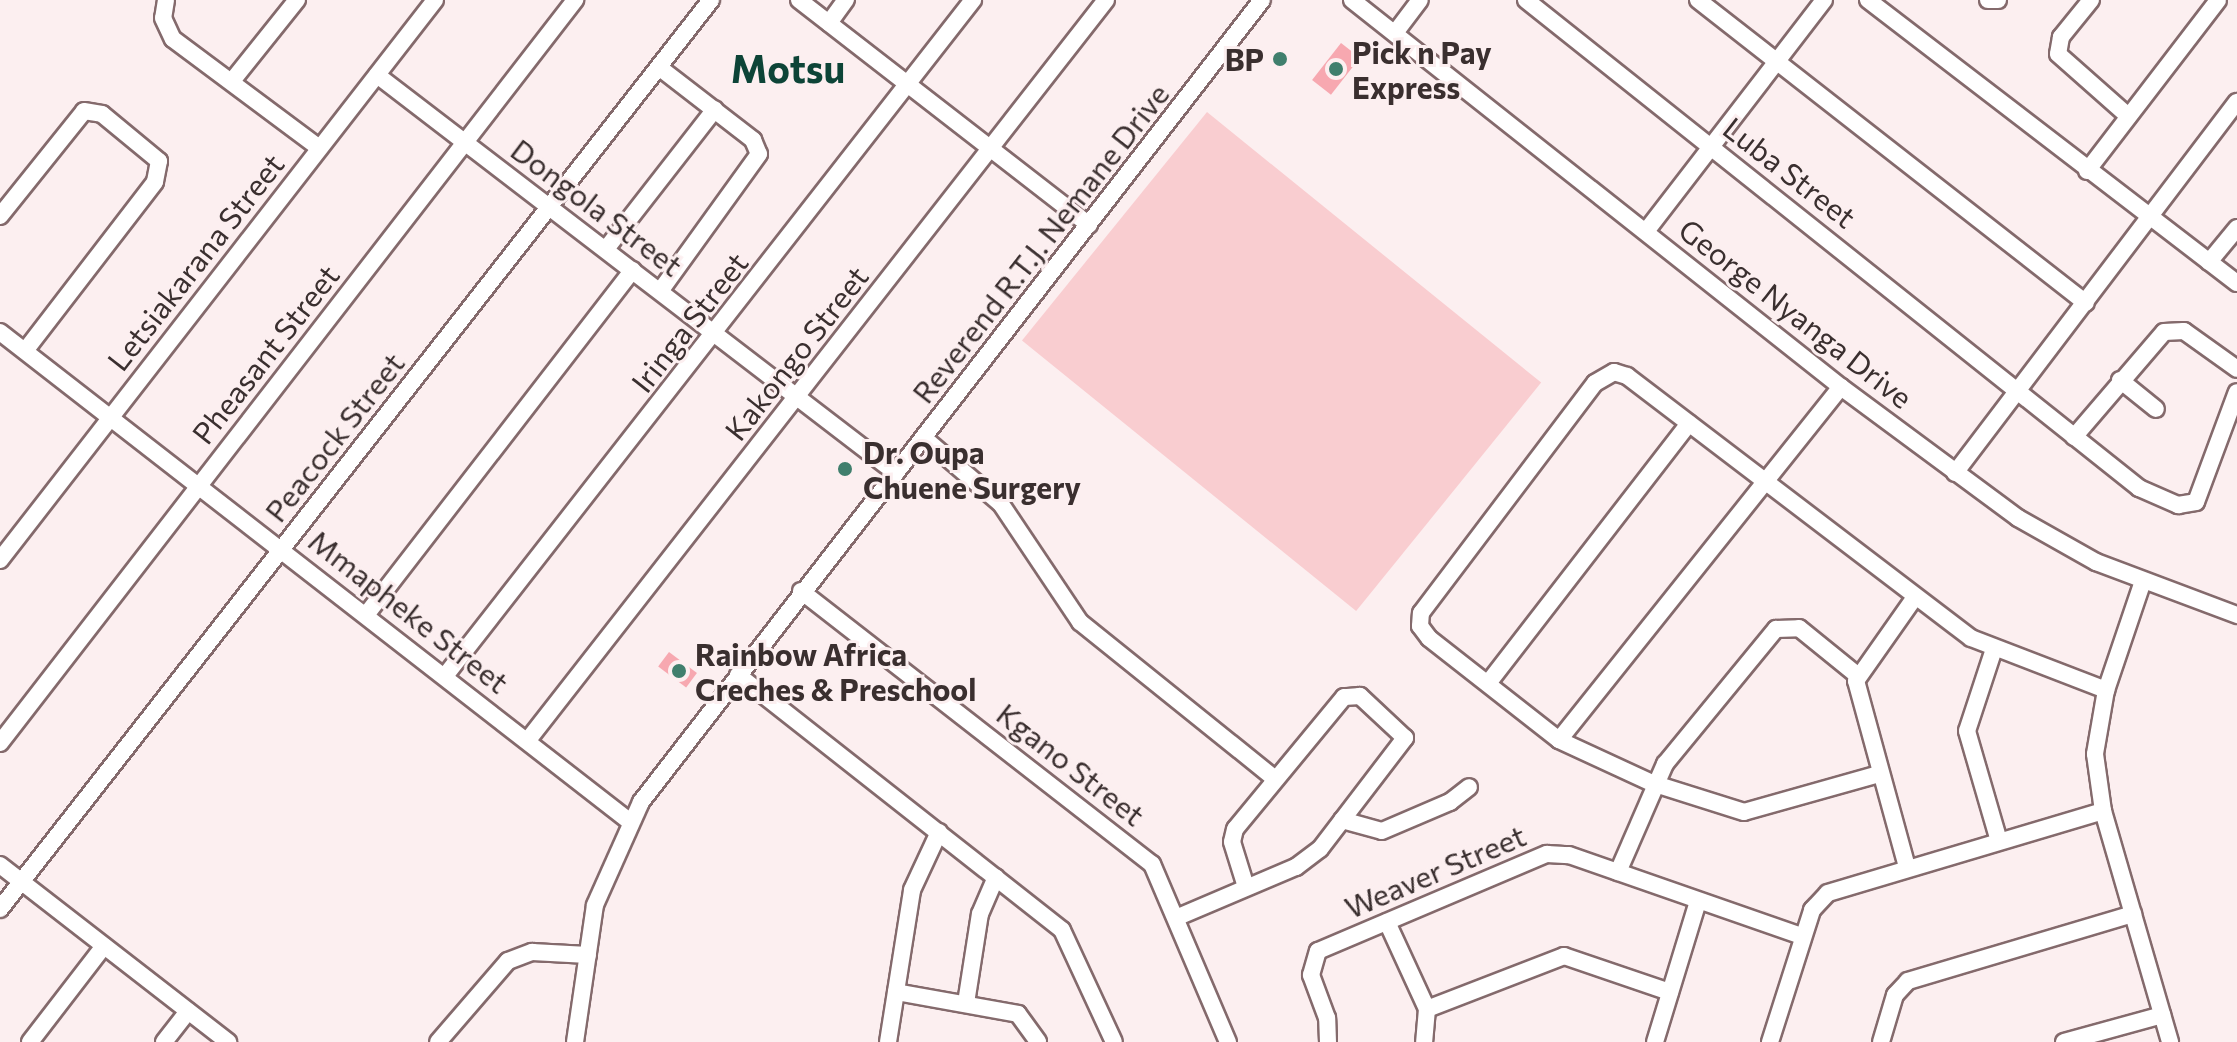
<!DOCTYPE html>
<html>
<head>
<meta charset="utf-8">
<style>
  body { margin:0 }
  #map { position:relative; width:2237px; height:1042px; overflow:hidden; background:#fceff0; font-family:Commissioner,sans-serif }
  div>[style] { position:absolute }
  .green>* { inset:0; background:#f9cdd0; transform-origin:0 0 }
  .building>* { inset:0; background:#f7a8b0; transform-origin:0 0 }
  .roads { filter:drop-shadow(2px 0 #846a6c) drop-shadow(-2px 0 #846a6c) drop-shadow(0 2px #846a6c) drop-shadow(0 -2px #846a6c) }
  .minor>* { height:16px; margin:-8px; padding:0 8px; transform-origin:8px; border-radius:8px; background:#fff }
  .dots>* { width:22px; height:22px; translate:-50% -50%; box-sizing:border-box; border:4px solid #fceff0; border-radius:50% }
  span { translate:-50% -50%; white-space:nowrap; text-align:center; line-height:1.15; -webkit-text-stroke:6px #fceff0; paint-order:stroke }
  .poi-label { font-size:30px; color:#3a2f2f; font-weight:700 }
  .left { translate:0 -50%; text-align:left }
  .right { translate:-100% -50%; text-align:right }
  .street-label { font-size:30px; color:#3a2f2f }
  .district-label { font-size:38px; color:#0d4437; font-weight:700 }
</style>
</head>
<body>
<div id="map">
  <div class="green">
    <div style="left:1207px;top:112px;width:430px;height:294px;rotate:39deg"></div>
  </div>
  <div class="building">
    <div style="left:1341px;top:43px;width:24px;height:47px;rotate:38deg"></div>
    <div style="left:669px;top:652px;width:35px;height:18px;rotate:37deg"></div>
  </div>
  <div class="roads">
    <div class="minor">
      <div style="left:166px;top:0;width:18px;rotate:99deg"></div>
      <div style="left:163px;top:18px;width:23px;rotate:65deg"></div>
      <div style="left:173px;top:39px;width:182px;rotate:36.7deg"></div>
      <div style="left:799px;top:0;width:367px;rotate:37.8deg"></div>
      <div style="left:1352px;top:0;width:624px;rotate:38.36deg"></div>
      <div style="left:1841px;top:387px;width:220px;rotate:36.5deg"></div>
      <div style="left:2018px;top:518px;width:90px;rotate:29.4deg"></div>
      <div style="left:2096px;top:562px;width:151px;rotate:20.6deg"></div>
      <div style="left:1526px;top:0;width:784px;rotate:38.52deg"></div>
      <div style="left:2139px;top:488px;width:43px;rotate:23.6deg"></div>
      <div style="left:2178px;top:505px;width:18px;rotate:-9deg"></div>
      <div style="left:2196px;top:502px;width:117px;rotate:-69.6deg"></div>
      <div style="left:1698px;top:0;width:492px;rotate:38deg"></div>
      <div style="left:1868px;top:0;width:465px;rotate:37.5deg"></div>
      <div style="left:1988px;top:0;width:10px"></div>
      <div style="left:2091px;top:0;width:48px;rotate:129deg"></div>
      <div style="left:2061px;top:37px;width:17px;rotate:100deg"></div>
      <div style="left:2058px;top:54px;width:94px;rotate:41.5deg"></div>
      <div style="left:829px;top:23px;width:29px;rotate:-54deg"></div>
      <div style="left:1395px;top:33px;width:41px;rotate:-52.9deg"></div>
      <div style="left:660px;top:68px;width:118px;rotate:37.7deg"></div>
      <div style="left:753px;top:140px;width:15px;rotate:67deg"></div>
      <div style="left:759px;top:154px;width:168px;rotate:125.8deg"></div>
      <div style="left:377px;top:75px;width:654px;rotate:37.48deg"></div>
      <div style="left:232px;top:81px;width:104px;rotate:-51.3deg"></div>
      <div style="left:2087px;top:171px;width:215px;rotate:-52.5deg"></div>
      <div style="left:0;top:216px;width:134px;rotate:-51.3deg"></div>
      <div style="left:84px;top:111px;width:18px;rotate:9deg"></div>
      <div style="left:102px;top:114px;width:74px;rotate:39.5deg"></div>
      <div style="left:159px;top:161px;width:21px;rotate:101deg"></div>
      <div style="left:155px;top:182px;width:213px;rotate:127.6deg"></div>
      <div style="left:1647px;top:230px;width:290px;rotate:-52.4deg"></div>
      <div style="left:606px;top:249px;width:177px;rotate:-52.1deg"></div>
      <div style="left:2209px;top:262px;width:44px;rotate:-50.5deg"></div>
      <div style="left:0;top:332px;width:797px;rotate:37.86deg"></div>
      <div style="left:2120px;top:380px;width:46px;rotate:38.9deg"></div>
      <div style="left:2074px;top:437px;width:138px;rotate:-49.4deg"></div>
      <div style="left:2164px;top:332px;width:20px;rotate:-3deg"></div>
      <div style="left:2184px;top:331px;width:65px;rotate:35.6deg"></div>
      <div style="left:924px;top:438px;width:101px;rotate:40.6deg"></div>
      <div style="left:1001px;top:504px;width:142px;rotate:56.2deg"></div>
      <div style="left:1080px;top:622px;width:250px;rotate:38.8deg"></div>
      <div style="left:1955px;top:473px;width:466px;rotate:-52.8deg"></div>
      <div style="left:0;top:560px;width:709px;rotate:-52.16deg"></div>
      <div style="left:2143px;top:581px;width:115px;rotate:108.7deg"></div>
      <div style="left:2106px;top:690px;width:65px;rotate:99.8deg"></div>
      <div style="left:2095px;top:754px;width:58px;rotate:82deg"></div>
      <div style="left:2103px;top:811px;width:241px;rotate:73.8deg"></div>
      <div style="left:801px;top:591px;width:445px;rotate:37.9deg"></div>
      <div style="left:1152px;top:864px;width:194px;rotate:66.9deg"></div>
      <div style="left:366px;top:615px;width:436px;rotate:-52.3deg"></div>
      <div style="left:1993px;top:652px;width:83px;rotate:108.2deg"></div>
      <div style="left:1967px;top:731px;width:115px;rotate:73.8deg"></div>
      <div style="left:738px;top:675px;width:412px;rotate:38.2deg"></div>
      <div style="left:1062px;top:930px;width:123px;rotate:65.1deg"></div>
      <div style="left:445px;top:676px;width:858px;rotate:-52.01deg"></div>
      <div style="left:1489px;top:682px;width:327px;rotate:-52.3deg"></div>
      <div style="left:528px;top:740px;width:939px;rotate:-52.01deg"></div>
      <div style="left:1559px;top:740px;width:452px;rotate:-51.4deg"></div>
      <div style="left:0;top:743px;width:940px;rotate:-52.26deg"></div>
      <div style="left:1879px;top:774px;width:140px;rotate:164.3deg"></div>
      <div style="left:1744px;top:812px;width:96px;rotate:-162.5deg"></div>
      <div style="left:1652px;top:783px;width:102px;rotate:-155.2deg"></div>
      <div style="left:1559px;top:740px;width:165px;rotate:-141.9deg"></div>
      <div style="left:1429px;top:638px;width:15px;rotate:-127deg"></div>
      <div style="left:1420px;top:626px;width:13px;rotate:-86deg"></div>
      <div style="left:1421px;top:613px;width:288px;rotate:-52.9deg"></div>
      <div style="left:1595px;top:383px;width:22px;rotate:-30deg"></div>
      <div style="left:1614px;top:372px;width:14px;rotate:17deg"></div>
      <div style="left:1627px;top:376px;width:432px;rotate:37.3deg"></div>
      <div style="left:1971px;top:638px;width:145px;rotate:21.1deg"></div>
      <div style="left:1342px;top:820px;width:41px;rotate:15.4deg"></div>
      <div style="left:1382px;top:831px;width:74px;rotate:-23.1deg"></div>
      <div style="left:1450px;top:802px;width:24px;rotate:-38deg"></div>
      <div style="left:0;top:865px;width:289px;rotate:37.8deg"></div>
      <div style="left:1907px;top:867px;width:193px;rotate:-105.3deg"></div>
      <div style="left:1856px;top:681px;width:103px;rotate:-54.9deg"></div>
      <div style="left:1618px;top:872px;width:118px;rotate:-66.5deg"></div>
      <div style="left:1665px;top:764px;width:175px;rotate:-50.6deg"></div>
      <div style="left:1776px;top:629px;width:23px;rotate:-2deg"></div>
      <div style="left:1799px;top:628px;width:75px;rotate:39deg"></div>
      <div style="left:0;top:909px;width:1154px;rotate:-51.97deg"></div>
      <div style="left:1178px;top:917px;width:128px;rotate:-23deg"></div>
      <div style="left:1296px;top:867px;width:30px;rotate:-37deg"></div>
      <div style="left:1320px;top:849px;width:140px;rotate:-52.6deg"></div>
      <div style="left:1405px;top:738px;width:62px;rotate:-137deg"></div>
      <div style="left:1360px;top:696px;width:16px;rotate:176deg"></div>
      <div style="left:1344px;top:697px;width:171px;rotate:129.5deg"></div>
      <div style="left:1235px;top:829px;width:13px;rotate:103deg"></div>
      <div style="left:1232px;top:842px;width:47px;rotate:72.7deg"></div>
      <div style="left:1387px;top:922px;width:96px;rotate:65.3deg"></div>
      <div style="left:1427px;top:1009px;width:33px;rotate:95deg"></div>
      <div style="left:896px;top:992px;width:124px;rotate:10.2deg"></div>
      <div style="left:1018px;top:1014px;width:34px;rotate:54deg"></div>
      <div style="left:966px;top:1003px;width:90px;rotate:-81.1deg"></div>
      <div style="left:980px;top:914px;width:40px;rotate:-66.6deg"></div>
      <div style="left:1427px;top:1009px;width:147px;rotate:-21.1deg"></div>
      <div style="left:1564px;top:956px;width:112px;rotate:18.8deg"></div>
      <div style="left:30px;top:1042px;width:121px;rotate:-52.4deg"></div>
      <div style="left:164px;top:1042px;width:39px;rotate:-52deg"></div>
      <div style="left:438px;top:1042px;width:107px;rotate:-49.2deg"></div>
      <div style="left:508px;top:961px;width:26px;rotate:-21deg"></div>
      <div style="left:532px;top:952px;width:56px;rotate:3.1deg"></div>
      <div style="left:575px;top:1042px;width:138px;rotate:-81.7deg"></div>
      <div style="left:595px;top:905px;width:113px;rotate:-65.9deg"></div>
      <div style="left:641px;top:802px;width:1014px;rotate:-52.25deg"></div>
      <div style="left:888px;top:1042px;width:154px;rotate:-81deg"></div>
      <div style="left:912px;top:890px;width:64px;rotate:-65deg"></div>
      <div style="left:1328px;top:1042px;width:24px;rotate:-92deg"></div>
      <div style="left:1327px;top:1018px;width:46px;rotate:-110.4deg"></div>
      <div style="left:1311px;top:975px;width:25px;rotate:-74deg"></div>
      <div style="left:1318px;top:951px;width:249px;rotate:-23deg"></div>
      <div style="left:1547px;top:854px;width:22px;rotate:3deg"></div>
      <div style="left:1569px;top:855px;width:247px;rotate:19.2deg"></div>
      <div style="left:1655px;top:1042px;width:147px;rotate:-73deg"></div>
      <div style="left:1770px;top:1042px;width:139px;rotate:-72.3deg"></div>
      <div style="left:1812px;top:910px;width:23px;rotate:-47deg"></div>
      <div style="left:1828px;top:893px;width:287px;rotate:-16.6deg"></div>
      <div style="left:1881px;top:1042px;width:49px;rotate:-73.4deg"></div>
      <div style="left:1895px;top:995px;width:19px;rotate:-47deg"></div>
      <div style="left:1908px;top:981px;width:235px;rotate:-16.6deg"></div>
      <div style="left:2064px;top:1042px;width:102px;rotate:-15.4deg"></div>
    </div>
  </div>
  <div class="dots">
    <div style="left:1280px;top:59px;background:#407f6d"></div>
    <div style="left:1336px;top:69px;background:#407f6d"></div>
    <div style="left:845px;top:469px;background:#407f6d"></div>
    <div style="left:679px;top:671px;background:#407f6d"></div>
  </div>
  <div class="poi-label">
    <span class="left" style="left:1352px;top:69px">Pick n Pay<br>Express</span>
    <span class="right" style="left:1264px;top:59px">BP</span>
    <span class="left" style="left:863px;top:469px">Dr. Oupa<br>Chuene Surgery</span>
    <span class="left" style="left:695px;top:671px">Rainbow Africa<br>Creches &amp; Preschool</span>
  </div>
  <div class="street-label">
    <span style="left:1790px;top:172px;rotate:38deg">Luba Street</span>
    <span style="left:597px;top:207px;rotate:37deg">Dongola Street</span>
    <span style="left:1040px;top:243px;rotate:-52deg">Reverend R.T.J. Nemane Drive</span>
    <span style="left:195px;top:262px;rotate:-52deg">Letsiakarana Street</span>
    <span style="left:1796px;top:313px;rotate:38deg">George Nyanga Drive</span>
    <span style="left:689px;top:322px;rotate:-52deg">Iringa Street</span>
    <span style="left:796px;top:353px;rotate:-52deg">Kakongo Street</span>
    <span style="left:265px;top:354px;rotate:-52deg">Pheasant Street</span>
    <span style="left:334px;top:437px;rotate:-52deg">Peacock Street</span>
    <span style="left:409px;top:611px;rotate:38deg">Mmapheke Street</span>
    <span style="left:1071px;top:764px;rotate:38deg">Kgano Street</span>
    <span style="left:1435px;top:871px;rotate:-23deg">Weaver Street</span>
  </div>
  <div class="district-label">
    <span style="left:788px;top:68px">Motsu</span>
  </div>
</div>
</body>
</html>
